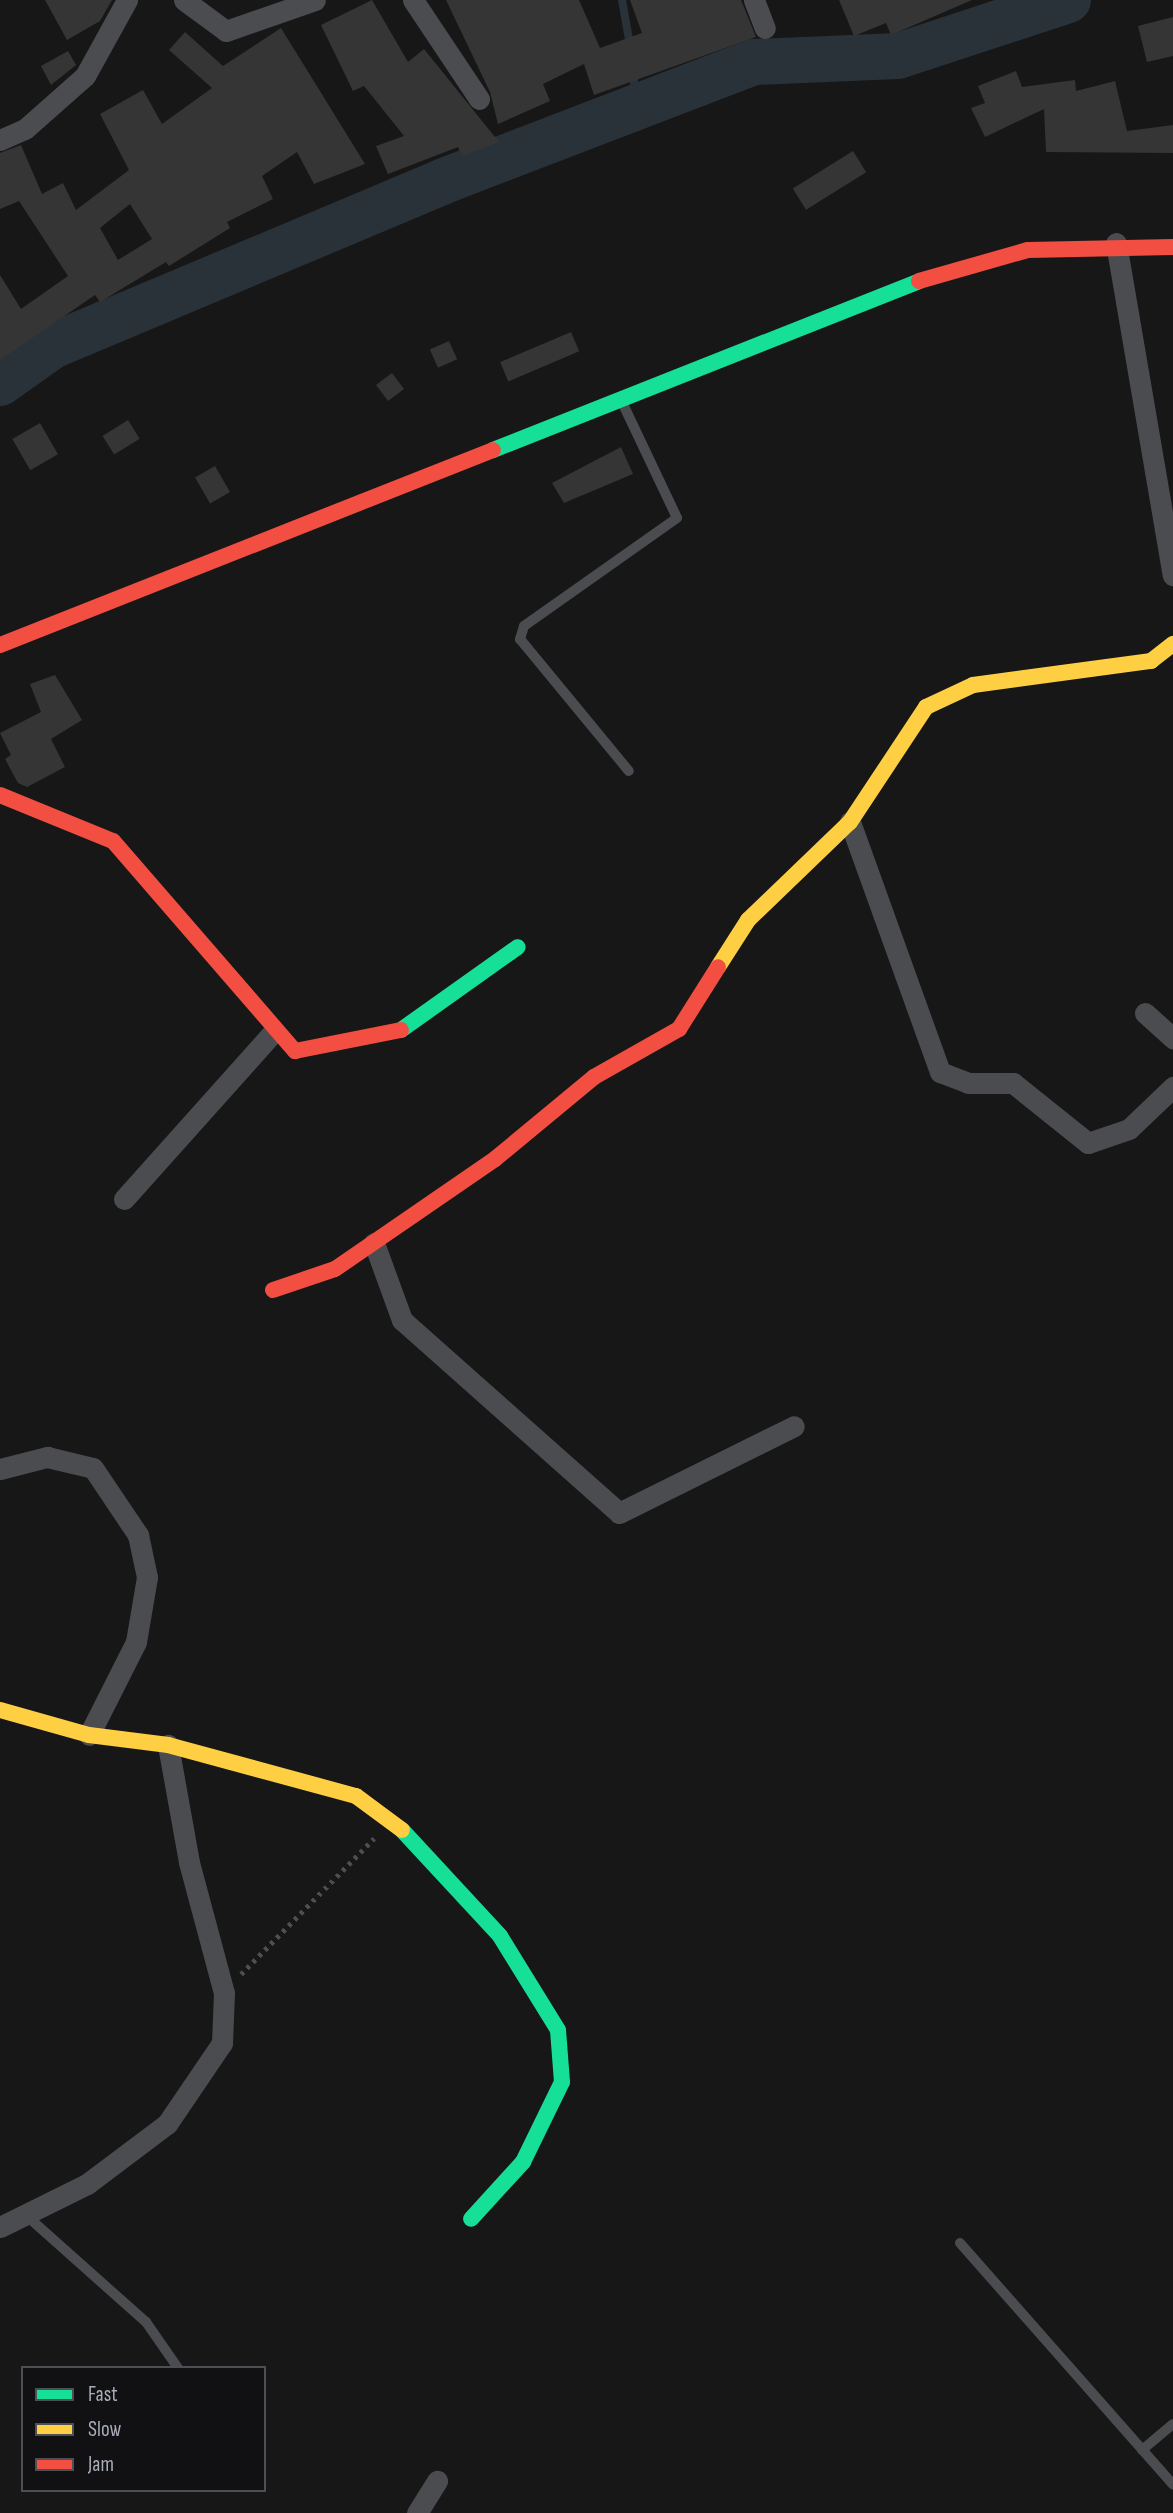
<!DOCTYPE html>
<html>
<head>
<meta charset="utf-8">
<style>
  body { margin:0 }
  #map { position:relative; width:1173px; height:2513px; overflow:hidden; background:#171717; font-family:"Sofia Sans Condensed",sans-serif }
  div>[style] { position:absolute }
  .stream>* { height:8px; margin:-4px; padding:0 4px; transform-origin:4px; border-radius:4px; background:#2a3239 }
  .river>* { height:46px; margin:-23px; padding:0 23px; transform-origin:23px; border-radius:23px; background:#2a3239 }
  .building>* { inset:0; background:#353536; transform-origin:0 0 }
  .path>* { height:4.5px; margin-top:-2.25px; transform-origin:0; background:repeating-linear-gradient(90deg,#4d4e52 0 3.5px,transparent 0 8.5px) }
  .lane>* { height:10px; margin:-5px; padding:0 5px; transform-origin:5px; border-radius:5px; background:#4b4c50 }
  .street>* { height:21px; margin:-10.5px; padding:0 10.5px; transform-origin:10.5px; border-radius:10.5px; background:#4b4c50 }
  .fast>* { height:16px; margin:-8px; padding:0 8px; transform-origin:8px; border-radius:8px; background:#16e098 }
  .slow>* { height:16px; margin:-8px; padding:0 8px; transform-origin:8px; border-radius:8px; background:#ffcf43 }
  .jam>* { height:16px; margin:-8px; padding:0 8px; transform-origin:8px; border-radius:8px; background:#f24e42 }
  span { translate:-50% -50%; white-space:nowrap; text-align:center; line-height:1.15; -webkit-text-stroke:7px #111113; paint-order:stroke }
  .legend { position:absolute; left:21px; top:2366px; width:245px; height:126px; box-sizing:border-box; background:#111113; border:2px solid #4d4f55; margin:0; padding:9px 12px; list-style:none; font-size:21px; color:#a8adb8 }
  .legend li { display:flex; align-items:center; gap:14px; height:35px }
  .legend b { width:35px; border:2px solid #4d4f55 }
</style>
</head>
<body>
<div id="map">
  <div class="stream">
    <div style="left:622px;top:0;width:46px;rotate:79.9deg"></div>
    <div style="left:633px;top:110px;width:38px;rotate:-88deg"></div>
  </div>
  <div class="river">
    <div style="left:0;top:383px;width:64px;rotate:-35.4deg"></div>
    <div style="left:52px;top:346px;width:425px;rotate:-22.8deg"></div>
    <div style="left:444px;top:181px;width:332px;rotate:-21deg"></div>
    <div style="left:754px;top:62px;width:144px;rotate:-2.4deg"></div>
    <div style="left:898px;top:56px;width:179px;rotate:-18.2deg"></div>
  </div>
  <div class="building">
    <div style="clip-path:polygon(45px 0,112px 0,100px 21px,67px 40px)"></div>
    <div style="clip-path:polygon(372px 0,408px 62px,424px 49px,499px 142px,462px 156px,458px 147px,388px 174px,376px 146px,404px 136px,364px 86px,353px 91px,321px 25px)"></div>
    <div style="clip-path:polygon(446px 0,579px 0,600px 48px,642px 33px,630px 0,741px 0,756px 37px,594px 95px,584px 64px,543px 84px,550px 101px,498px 124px,490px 92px)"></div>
    <div style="clip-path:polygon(839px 0,972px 0,891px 35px,886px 23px,854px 36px)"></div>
    <div style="clip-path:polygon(1173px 17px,1173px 56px,1147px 62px,1138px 26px)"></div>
    <div style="clip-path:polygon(evenodd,281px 28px,365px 164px,314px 184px,297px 152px,262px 176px,273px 199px,227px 222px,230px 228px,169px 266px,166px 262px,100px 302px,95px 295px,0 360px,0 275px,21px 309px,68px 276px,19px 201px,0 209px,0 153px,21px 145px,42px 194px,63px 183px,76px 210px,129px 170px,100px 114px,143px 90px,162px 124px,212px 88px,169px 50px,185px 32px,223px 66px,281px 28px,130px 204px,152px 239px,118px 260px,100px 228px,130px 204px)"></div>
    <div style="clip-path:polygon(68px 51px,76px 65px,51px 85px,41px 66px)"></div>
    <div style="clip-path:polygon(1016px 71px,1022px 87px,1075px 80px,1076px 91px,1115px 81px,1127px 131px,1173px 125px,1173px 153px,1046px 152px,1044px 109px,985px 137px,971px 108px,985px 103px,978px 86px)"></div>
    <div style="left:853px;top:151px;width:25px;height:71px;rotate:58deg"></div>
    <div style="left:571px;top:332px;width:21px;height:77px;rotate:67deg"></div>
    <div style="left:449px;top:341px;width:20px;height:21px;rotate:66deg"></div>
    <div style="left:392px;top:373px;width:20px;height:20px;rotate:53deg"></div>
    <div style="left:128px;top:420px;width:22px;height:30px;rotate:58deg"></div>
    <div style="left:40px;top:423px;width:36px;height:32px;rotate:60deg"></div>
    <div style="clip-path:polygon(621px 447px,633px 474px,564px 503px,552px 483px)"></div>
    <div style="left:215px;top:466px;width:30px;height:23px;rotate:60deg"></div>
    <div style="clip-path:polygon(55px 675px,82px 720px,51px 739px,65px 767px,27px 787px,18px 783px,5px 759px,11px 755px,0 733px,41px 712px,30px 684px)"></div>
  </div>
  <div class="path">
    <div style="left:241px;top:1974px;width:190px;rotate:-45.6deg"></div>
  </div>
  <div class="lane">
    <div style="left:622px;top:402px;width:128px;rotate:64.6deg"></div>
    <div style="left:677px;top:518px;width:187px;rotate:144.8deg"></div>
    <div style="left:524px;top:626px;width:14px;rotate:107deg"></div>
    <div style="left:520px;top:639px;width:171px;rotate:50.5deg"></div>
    <div style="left:28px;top:2217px;width:158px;rotate:41.7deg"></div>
    <div style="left:146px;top:2322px;width:56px;rotate:55.2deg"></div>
    <div style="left:960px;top:2243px;width:322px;rotate:48.6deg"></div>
    <div style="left:1142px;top:2450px;width:40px;rotate:-40deg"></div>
  </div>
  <div class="street">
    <div style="left:184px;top:0;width:52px;rotate:36.4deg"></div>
    <div style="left:226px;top:31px;width:94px;rotate:-19.2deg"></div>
    <div style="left:413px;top:0;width:119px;rotate:56.3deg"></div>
    <div style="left:754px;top:0;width:30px;rotate:69deg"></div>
    <div style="left:0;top:140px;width:27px;rotate:-24deg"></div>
    <div style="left:25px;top:129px;width:80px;rotate:-41.5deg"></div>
    <div style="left:85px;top:76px;width:87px;rotate:-61.1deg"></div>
    <div style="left:1116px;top:243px;width:337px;rotate:80.3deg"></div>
    <div style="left:850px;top:822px;width:266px;rotate:70.2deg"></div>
    <div style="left:940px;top:1072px;width:30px;rotate:21deg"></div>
    <div style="left:968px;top:1083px;width:45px"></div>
    <div style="left:1013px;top:1083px;width:96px;rotate:38.7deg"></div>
    <div style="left:1088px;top:1143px;width:43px;rotate:-18.9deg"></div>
    <div style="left:1129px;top:1129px;width:61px;rotate:-43.7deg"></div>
    <div style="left:1145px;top:1013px;width:38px;rotate:42deg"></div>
    <div style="left:124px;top:1199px;width:225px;rotate:-48.2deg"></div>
    <div style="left:374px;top:1243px;width:82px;rotate:70deg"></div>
    <div style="left:402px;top:1320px;width:290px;rotate:41.6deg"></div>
    <div style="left:619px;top:1513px;width:195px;rotate:-26.4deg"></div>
    <div style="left:0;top:1469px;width:49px;rotate:-14.3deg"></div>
    <div style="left:47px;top:1457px;width:47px;rotate:13.4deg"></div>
    <div style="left:93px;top:1468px;width:81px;rotate:56.1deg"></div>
    <div style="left:138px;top:1535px;width:43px;rotate:77.9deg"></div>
    <div style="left:147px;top:1577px;width:66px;rotate:99.6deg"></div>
    <div style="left:136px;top:1642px;width:104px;rotate:116.8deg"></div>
    <div style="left:0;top:2227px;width:97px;rotate:-26.3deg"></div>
    <div style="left:87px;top:2184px;width:100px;rotate:-36.9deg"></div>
    <div style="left:167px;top:2124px;width:98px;rotate:-55.8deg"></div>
    <div style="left:222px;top:2043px;width:50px;rotate:-87.7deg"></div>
    <div style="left:224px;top:1993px;width:136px;rotate:-105deg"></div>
    <div style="left:189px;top:1862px;width:119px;rotate:-100.2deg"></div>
    <div style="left:417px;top:2513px;width:38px;rotate:-58deg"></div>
  </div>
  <div class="fast">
    <div style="left:493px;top:450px;width:458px;rotate:-21.6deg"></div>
    <div style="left:401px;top:1030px;width:143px;rotate:-35.4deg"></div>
    <div style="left:402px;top:1830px;width:144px;rotate:47.2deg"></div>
    <div style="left:500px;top:1936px;width:110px;rotate:58.3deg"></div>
    <div style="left:558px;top:2030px;width:52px;rotate:85.6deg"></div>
    <div style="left:562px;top:2082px;width:89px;rotate:116deg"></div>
    <div style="left:523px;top:2162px;width:77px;rotate:132.4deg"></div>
  </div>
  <div class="slow">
    <div style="left:718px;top:967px;width:56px;rotate:-57.4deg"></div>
    <div style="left:748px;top:920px;width:141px;rotate:-43.9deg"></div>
    <div style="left:850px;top:822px;width:138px;rotate:-56.5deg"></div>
    <div style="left:926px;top:707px;width:52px;rotate:-25.1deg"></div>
    <div style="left:973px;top:685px;width:180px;rotate:-7.7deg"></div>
    <div style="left:1151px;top:661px;width:28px;rotate:-38deg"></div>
    <div style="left:0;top:1710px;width:92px;rotate:15.7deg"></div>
    <div style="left:89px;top:1735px;width:80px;rotate:7.2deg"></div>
    <div style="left:168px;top:1745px;width:195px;rotate:15.2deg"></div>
    <div style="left:356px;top:1796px;width:57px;rotate:36.5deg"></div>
  </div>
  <div class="jam">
    <div style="left:919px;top:281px;width:113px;rotate:-15.9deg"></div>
    <div style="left:1028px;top:250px;width:145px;rotate:-1.2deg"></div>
    <div style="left:0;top:645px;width:530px;rotate:-21.58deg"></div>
    <div style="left:0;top:795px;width:122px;rotate:22.2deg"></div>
    <div style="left:113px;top:841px;width:278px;rotate:49.1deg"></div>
    <div style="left:295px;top:1051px;width:108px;rotate:-11.2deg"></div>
    <div style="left:273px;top:1290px;width:65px;rotate:-18.7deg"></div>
    <div style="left:335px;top:1269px;width:194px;rotate:-34.5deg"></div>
    <div style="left:495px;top:1159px;width:129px;rotate:-39.6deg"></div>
    <div style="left:594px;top:1077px;width:98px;rotate:-29.5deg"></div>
    <div style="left:679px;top:1029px;width:73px;rotate:-57.8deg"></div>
  </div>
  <ul class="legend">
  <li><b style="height:9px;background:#16e098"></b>Fast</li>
  <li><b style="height:9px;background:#ffcf43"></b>Slow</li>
  <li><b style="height:9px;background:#f24e42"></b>Jam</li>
  </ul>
</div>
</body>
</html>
